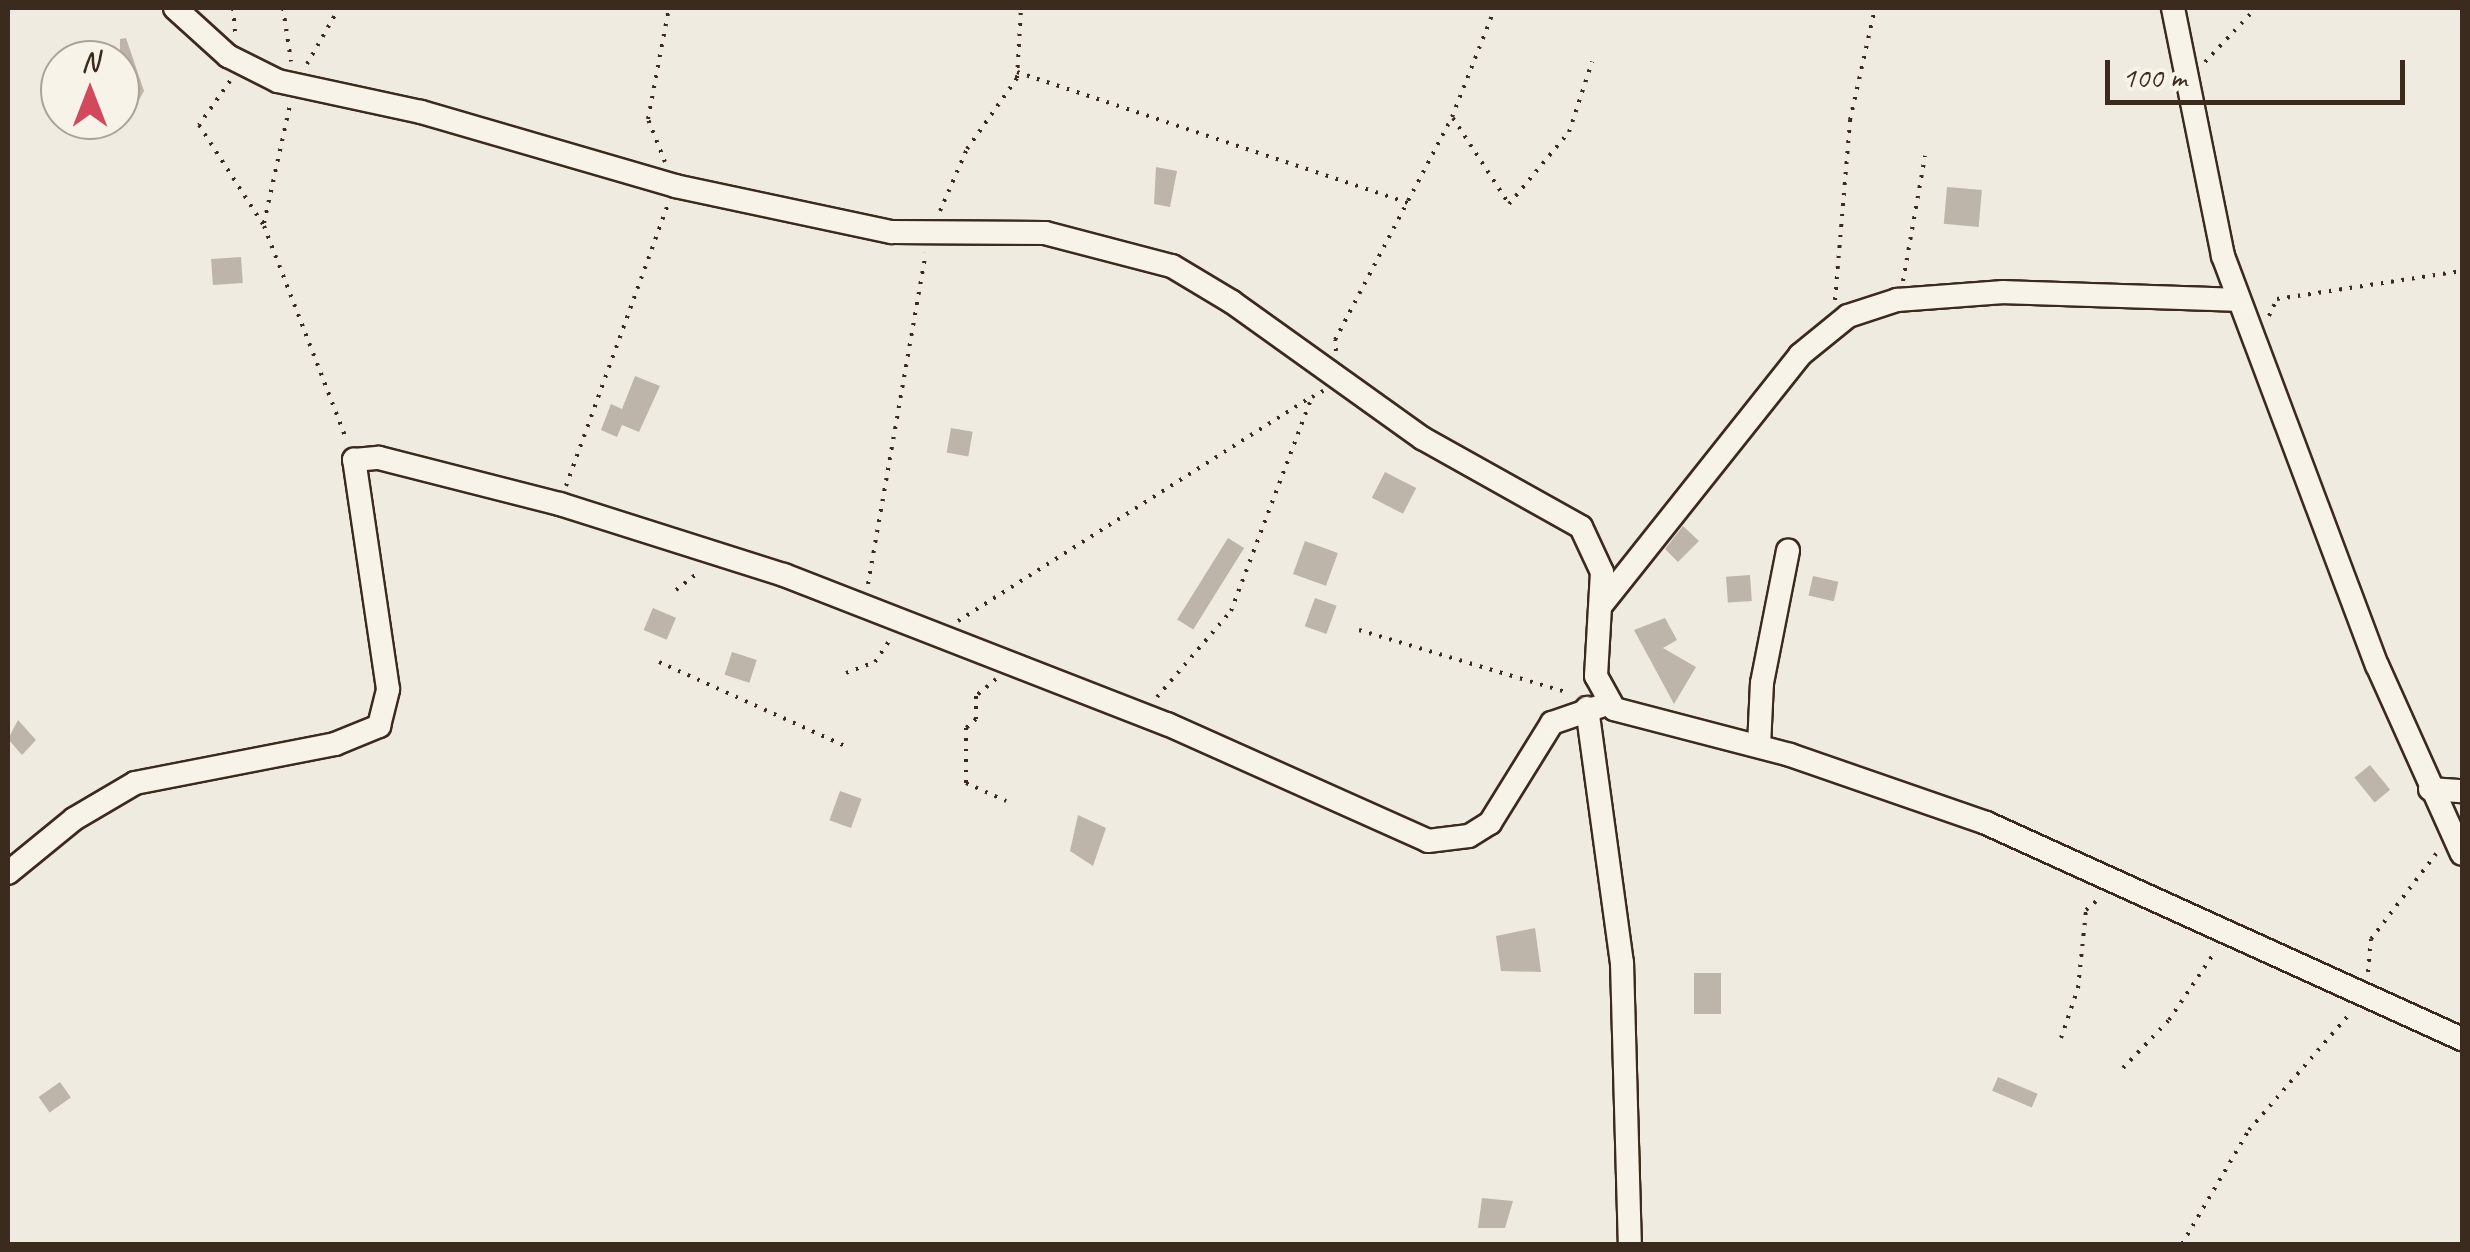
<!DOCTYPE html>
<html>
<head>
<meta charset="utf-8">
<style>
  body { margin:0 }
  #map { position:relative; width:2470px; height:1252px; overflow:hidden; background:#efebe0; font-family:Caveat,sans-serif }
  div>[style] { position:absolute }
  .building>* { inset:0; background:#bdb5aa; transform-origin:0 0 }
  .path>* { height:4px; margin-top:-2px; transform-origin:0; background:repeating-linear-gradient(90deg,#3b2a1e 0 2.5px,transparent 0 10.5px) }
  .roads { filter:drop-shadow(2px 0 #3b2a1e) drop-shadow(-2px 0 #3b2a1e) drop-shadow(0 2px #3b2a1e) drop-shadow(0 -2px #3b2a1e) }
  .minor>* { height:22px; margin:-11px; padding:0 11px; transform-origin:11px; border-radius:11px; background:#f7f3e8 }
  span { translate:-50% -50%; white-space:nowrap; text-align:center; line-height:1.15; -webkit-text-stroke:10px #f7f3e8; paint-order:stroke }
  .frame { position:absolute; inset:0; border:10px solid #3b2a1e; pointer-events:none }
  .north { position:absolute; left:40px; top:40px; width:100px; height:100px; box-sizing:border-box; background:#f7f3e8; border:2px solid #aca397; border-radius:50%; rotate:0deg; font-size:28px; font-weight:700; line-height:40px; text-align:center; color:#3b2a1e }
  .north::after { content:''; display:block; margin:auto; width:35px; height:45px; background:#d1495b; clip-path:polygon(50% 0,100% 100%,50% 72%,0 100%) }
  .scale { position:absolute; left:2105px; top:60px; width:300px; height:45px; box-sizing:border-box; border:5px solid #3b2a1e; border-top:0; padding-left:12px; font-size:30px; line-height:35px; white-space:nowrap; color:#3b2a1e; -webkit-text-stroke:8px #f7f3e8; paint-order:stroke }
</style>
</head>
<body>
<div id="map">
  <div class="building">
    <div style="clip-path:polygon(126px 38px,144px 91px,139px 100px,120px 100px,120px 39px)"></div>
    <div style="clip-path:polygon(1156px 167px,1177px 171px,1170px 207px,1154px 204px)"></div>
    <div style="left:1947px;top:187px;width:35px;height:37px;rotate:5deg"></div>
    <div style="left:241px;top:257px;width:26px;height:30px;rotate:86deg"></div>
    <div style="clip-path:polygon(635px 376px,660px 386px,639px 432px,622px 425px,617px 437px,601px 430px,611px 404px,622px 409px)"></div>
    <div style="left:951px;top:428px;width:22px;height:25px;rotate:10deg"></div>
    <div style="left:1385px;top:472px;width:35px;height:29px;rotate:27deg"></div>
    <div style="clip-path:polygon(1683px 526px,1699px 541px,1678px 562px,1665px 549px)"></div>
    <div style="left:1228px;top:538px;width:19px;height:96px;rotate:32deg"></div>
    <div style="left:1305px;top:541px;width:35px;height:35px;rotate:20deg"></div>
    <div style="left:1750px;top:575px;width:26px;height:24px;rotate:86deg"></div>
    <div style="left:1813px;top:576px;width:26px;height:20px;rotate:13deg"></div>
    <div style="left:1315px;top:598px;width:23px;height:30px;rotate:20deg"></div>
    <div style="left:653px;top:608px;width:25px;height:24px;rotate:23deg"></div>
    <div style="clip-path:polygon(1665px 618px,1677px 640px,1663px 648px,1696px 667px,1674px 704px,1634px 630px)"></div>
    <div style="left:732px;top:652px;width:26px;height:24px;rotate:18deg"></div>
    <div style="clip-path:polygon(18px 720px,36px 740px,22px 755px,8px 739px)"></div>
    <div style="left:2370px;top:765px;width:32px;height:20px;rotate:51deg"></div>
    <div style="left:840px;top:791px;width:23px;height:31px;rotate:20deg"></div>
    <div style="clip-path:polygon(1078px 815px,1106px 828px,1093px 866px,1070px 851px)"></div>
    <div style="clip-path:polygon(1535px 928px,1541px 972px,1501px 971px,1496px 936px)"></div>
    <div style="left:1694px;top:973px;width:27px;height:41px"></div>
    <div style="left:1998px;top:1077px;width:43px;height:15px;rotate:23deg"></div>
    <div style="left:60px;top:1082px;width:19px;height:26px;rotate:55deg"></div>
    <div style="clip-path:polygon(1482px 1198px,1513px 1201px,1505px 1228px,1478px 1228px)"></div>
  </div>
  <div class="path">
    <div style="left:233px;top:8px;width:24px;rotate:85deg"></div>
    <div style="left:283px;top:8px;width:54px;rotate:81.4deg"></div>
    <div style="left:2205px;top:62px;width:74px;rotate:-46.6deg"></div>
    <div style="left:307px;top:64px;width:64px;rotate:-60.3deg"></div>
    <div style="left:1017px;top:72px;width:413px;rotate:18.5deg"></div>
    <div style="left:230px;top:81px;width:54px;rotate:125.2deg"></div>
    <div style="left:199px;top:125px;width:120px;rotate:57.2deg"></div>
    <div style="left:264px;top:226px;width:230px;rotate:68.9deg"></div>
    <div style="left:1453px;top:118px;width:103px;rotate:56.9deg"></div>
    <div style="left:1509px;top:204px;width:94px;rotate:-50.2deg"></div>
    <div style="left:1569px;top:132px;width:74px;rotate:-71.8deg"></div>
    <div style="left:665px;top:162px;width:46px;rotate:-111.6deg"></div>
    <div style="left:648px;top:119px;width:113px;rotate:-79.3deg"></div>
    <div style="left:940px;top:211px;width:68px;rotate:-66.5deg"></div>
    <div style="left:967px;top:149px;width:87px;rotate:-54.8deg"></div>
    <div style="left:1017px;top:78px;width:70px;rotate:-86.7deg"></div>
    <div style="left:264px;top:223px;width:121px;rotate:-77.6deg"></div>
    <div style="left:1903px;top:281px;width:127px;rotate:-80deg"></div>
    <div style="left:1835px;top:300px;width:181px;rotate:-85.2deg"></div>
    <div style="left:1850px;top:120px;width:115px;rotate:-77.4deg"></div>
    <div style="left:2269px;top:316px;width:19px;rotate:-65deg"></div>
    <div style="left:2277px;top:299px;width:187px;rotate:-8.6deg"></div>
    <div style="left:1336px;top:351px;width:11px;rotate:-95deg"></div>
    <div style="left:1335px;top:340px;width:252px;rotate:-62.3deg"></div>
    <div style="left:1452px;top:117px;width:117px;rotate:-68.5deg"></div>
    <div style="left:566px;top:486px;width:300px;rotate:-70.1deg"></div>
    <div style="left:868px;top:584px;width:336px;rotate:-80.1deg"></div>
    <div style="left:676px;top:590px;width:29px;rotate:-38deg"></div>
    <div style="left:958px;top:621px;width:414px;rotate:-32.4deg"></div>
    <div style="left:1359px;top:630px;width:219px;rotate:16.7deg"></div>
    <div style="left:659px;top:662px;width:202px;rotate:24.3deg"></div>
    <div style="left:846px;top:673px;width:31px;rotate:-21deg"></div>
    <div style="left:875px;top:662px;width:30px;rotate:-56deg"></div>
    <div style="left:996px;top:679px;width:26px;rotate:140deg"></div>
    <div style="left:976px;top:696px;width:23px;rotate:90deg"></div>
    <div style="left:976px;top:719px;width:13px;rotate:138deg"></div>
    <div style="left:966px;top:728px;width:55px;rotate:90deg"></div>
    <div style="left:966px;top:783px;width:44px;rotate:24.2deg"></div>
    <div style="left:1157px;top:697px;width:113px;rotate:-49.3deg"></div>
    <div style="left:1231px;top:611px;width:229px;rotate:-69.3deg"></div>
    <div style="left:1312px;top:397px;width:13px;rotate:-29deg"></div>
    <div style="left:2368px;top:972px;width:33px;rotate:-85deg"></div>
    <div style="left:2371px;top:939px;width:112px;rotate:-52.6deg"></div>
    <div style="left:2061px;top:1038px;width:53px;rotate:-71.2deg"></div>
    <div style="left:2078px;top:988px;width:78px;rotate:-84.1deg"></div>
    <div style="left:2086px;top:910px;width:20px;rotate:-41deg"></div>
    <div style="left:2123px;top:1068px;width:66px;rotate:-46.2deg"></div>
    <div style="left:2169px;top:1020px;width:84px;rotate:-56.1deg"></div>
    <div style="left:2182px;top:1244px;width:132px;rotate:-59.6deg"></div>
    <div style="left:2249px;top:1130px;width:157px;rotate:-49.1deg"></div>
  </div>
  <div class="roads">
    <div class="minor">
      <div style="left:175px;top:8px;width:72px;rotate:42.2deg"></div>
      <div style="left:228px;top:56px;width:56px;rotate:26.6deg"></div>
      <div style="left:278px;top:81px;width:146px;rotate:12.2deg"></div>
      <div style="left:421px;top:112px;width:265px;rotate:16.2deg"></div>
      <div style="left:675px;top:186px;width:222px;rotate:12deg"></div>
      <div style="left:892px;top:232px;width:153px;rotate:0.4deg"></div>
      <div style="left:1045px;top:233px;width:131px;rotate:14.6deg"></div>
      <div style="left:1172px;top:266px;width:70px;rotate:31deg"></div>
      <div style="left:1232px;top:302px;width:234px;rotate:35.6deg"></div>
      <div style="left:1422px;top:438px;width:182px;rotate:29.2deg"></div>
      <div style="left:1581px;top:527px;width:50px;rotate:65deg"></div>
      <div style="left:1602px;top:572px;width:104px;rotate:93.3deg"></div>
      <div style="left:1596px;top:676px;width:38px;rotate:61deg"></div>
      <div style="left:1614px;top:709px;width:182px;rotate:14.6deg"></div>
      <div style="left:1790px;top:755px;width:207px;rotate:19.1deg"></div>
      <div style="left:1986px;top:823px;width:523px;rotate:24.41deg"></div>
      <div style="left:2173px;top:8px;width:253px;rotate:78.6deg"></div>
      <div style="left:2223px;top:256px;width:437px;rotate:69.4deg"></div>
      <div style="left:2377px;top:665px;width:207px;rotate:65.8deg"></div>
      <div style="left:1603px;top:603px;width:317px;rotate:-51.5deg"></div>
      <div style="left:1800px;top:355px;width:62px;rotate:-39.1deg"></div>
      <div style="left:1848px;top:316px;width:52px;rotate:-18.1deg"></div>
      <div style="left:1897px;top:300px;width:107px;rotate:-4.3deg"></div>
      <div style="left:2004px;top:292px;width:235px;rotate:1.9deg"></div>
      <div style="left:1587px;top:708px;width:257px;rotate:82.2deg"></div>
      <div style="left:1622px;top:963px;width:281px;rotate:88.4deg"></div>
      <div style="left:1759px;top:746px;width:63px;rotate:-87.3deg"></div>
      <div style="left:1762px;top:683px;width:135px;rotate:-78.9deg"></div>
      <div style="left:2430px;top:789px;width:32px;rotate:4deg"></div>
      <div style="left:8px;top:873px;width:85px;rotate:-39.3deg"></div>
      <div style="left:74px;top:819px;width:71px;rotate:-30.5deg"></div>
      <div style="left:135px;top:783px;width:204px;rotate:-11deg"></div>
      <div style="left:335px;top:744px;width:48px;rotate:-22.2deg"></div>
      <div style="left:379px;top:726px;width:38px;rotate:-76deg"></div>
      <div style="left:388px;top:689px;width:232px;rotate:-98.4deg"></div>
      <div style="left:354px;top:460px;width:25px;rotate:-5deg"></div>
      <div style="left:379px;top:458px;width:187px;rotate:14.3deg"></div>
      <div style="left:560px;top:504px;width:235px;rotate:17.6deg"></div>
      <div style="left:784px;top:575px;width:411px;rotate:21.3deg"></div>
      <div style="left:1167px;top:724px;width:286px;rotate:24.1deg"></div>
      <div style="left:1428px;top:841px;width:41px;rotate:-7deg"></div>
      <div style="left:1469px;top:836px;width:25px;rotate:-32deg"></div>
      <div style="left:1490px;top:823px;width:118px;rotate:-58.2deg"></div>
      <div style="left:1552px;top:723px;width:58px;rotate:-19.1deg"></div>
    </div>
  </div>
  <div class="frame"></div>
  <div class="north">N</div>
  <div class="scale">100 m</div>
</div>
</body>
</html>
